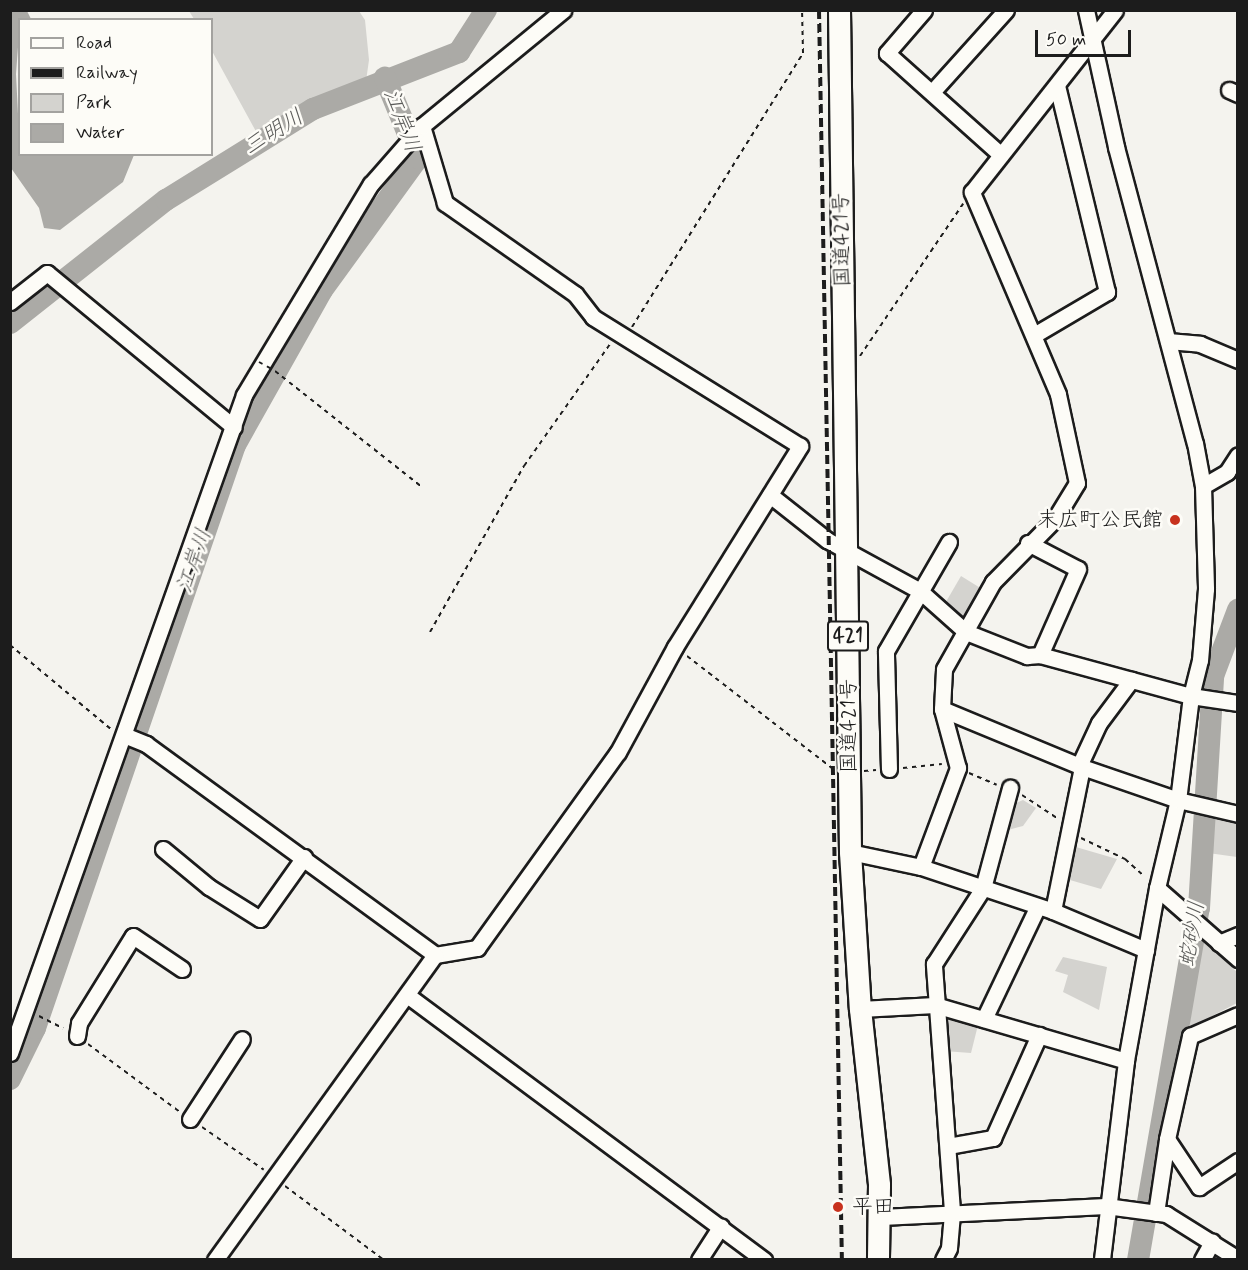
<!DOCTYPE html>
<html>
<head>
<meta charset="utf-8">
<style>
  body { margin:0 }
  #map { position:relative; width:1248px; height:1270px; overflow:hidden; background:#f4f3ee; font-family:Mynerve,"Klee One",sans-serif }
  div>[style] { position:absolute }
  .green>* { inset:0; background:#d4d3cf }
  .water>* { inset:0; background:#abaaa6 }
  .river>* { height:22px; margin:-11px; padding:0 11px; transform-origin:11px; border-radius:11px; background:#abaaa6 }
  .path>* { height:2px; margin-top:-1px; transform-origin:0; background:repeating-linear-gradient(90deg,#1c1c1c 0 4.5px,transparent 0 9px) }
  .roads { filter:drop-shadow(2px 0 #1c1c1c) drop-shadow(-2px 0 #1c1c1c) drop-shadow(0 2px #1c1c1c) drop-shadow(0 -2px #1c1c1c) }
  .minor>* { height:15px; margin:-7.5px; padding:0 7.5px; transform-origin:7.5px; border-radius:7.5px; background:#fdfcf7 }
  .highway>* { height:21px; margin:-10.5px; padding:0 10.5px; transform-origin:10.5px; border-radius:10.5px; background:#fdfcf7 }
  .rail>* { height:4px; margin-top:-2px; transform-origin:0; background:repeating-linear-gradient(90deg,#1c1c1c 0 9px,transparent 0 13.5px) }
  .path-bridge>* { height:2px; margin-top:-1px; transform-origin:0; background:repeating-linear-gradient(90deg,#1c1c1c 0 4.5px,transparent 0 9px) }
  .dots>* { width:16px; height:16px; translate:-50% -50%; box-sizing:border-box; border:3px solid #fdfcf7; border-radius:50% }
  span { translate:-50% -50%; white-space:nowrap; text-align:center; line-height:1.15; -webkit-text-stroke:5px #fdfcf7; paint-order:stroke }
  .shield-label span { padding:2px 4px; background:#fdfcf7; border:2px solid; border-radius:4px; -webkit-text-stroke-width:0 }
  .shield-label { font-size:20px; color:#1c1c1c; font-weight:700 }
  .street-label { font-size:21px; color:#1c1c1c }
  .poi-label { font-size:21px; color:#1c1c1c }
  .right { translate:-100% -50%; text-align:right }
  .left { translate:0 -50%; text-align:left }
  .water-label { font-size:22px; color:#5c5c5a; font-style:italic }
  .frame { position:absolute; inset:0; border:12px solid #1c1c1c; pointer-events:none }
  .legend { position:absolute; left:18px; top:18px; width:195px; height:138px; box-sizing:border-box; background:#fdfcf7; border:2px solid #a3a29f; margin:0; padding:8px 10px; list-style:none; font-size:18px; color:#1c1c1c }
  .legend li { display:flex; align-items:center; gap:12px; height:30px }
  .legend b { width:30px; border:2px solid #a3a29f }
  .scale { position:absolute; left:1035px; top:30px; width:96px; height:27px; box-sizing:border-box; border:3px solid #1c1c1c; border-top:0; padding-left:8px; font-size:18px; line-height:21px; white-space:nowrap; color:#1c1c1c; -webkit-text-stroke:4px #fdfcf7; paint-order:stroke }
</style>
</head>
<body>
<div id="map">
  <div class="green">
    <div style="clip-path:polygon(189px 11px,359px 11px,365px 20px,369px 60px,366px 81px,310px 106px,259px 137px,212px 51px,212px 20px,194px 19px)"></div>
    <div style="clip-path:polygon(961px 576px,982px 589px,967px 619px,958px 620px,943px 607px)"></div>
    <div style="clip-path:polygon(1023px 800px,1036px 808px,1023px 826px,1008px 830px,1014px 804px)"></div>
    <div style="clip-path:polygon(1213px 816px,1237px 820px,1237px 857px,1208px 853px)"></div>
    <div style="clip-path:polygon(1069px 845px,1117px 859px,1101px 889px,1063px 878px)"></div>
    <div style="clip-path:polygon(1201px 940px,1237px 972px,1237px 1003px,1189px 1028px)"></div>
    <div style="clip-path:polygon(1063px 957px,1107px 967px,1099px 1010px,1063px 992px,1068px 975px,1055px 971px)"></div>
    <div style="clip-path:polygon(948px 1016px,978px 1025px,971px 1053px,944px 1051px,941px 1022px)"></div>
  </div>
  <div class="water">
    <div style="clip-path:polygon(10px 11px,27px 11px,31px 19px,20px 20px,16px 74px,20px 154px,134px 155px,123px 182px,60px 230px,44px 228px,39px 208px,11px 168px)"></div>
  </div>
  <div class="river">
    <div style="left:10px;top:323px;width:199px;rotate:-38.3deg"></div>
    <div style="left:166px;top:200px;width:173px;rotate:-31.8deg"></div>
    <div style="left:313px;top:109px;width:157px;rotate:-21.3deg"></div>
    <div style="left:459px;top:52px;width:50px;rotate:-57.3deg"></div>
    <div style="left:10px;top:1079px;width:57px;rotate:-63.9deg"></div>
    <div style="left:35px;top:1028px;width:616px;rotate:-71.07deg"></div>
    <div style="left:235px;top:445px;width:178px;rotate:-60.7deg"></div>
    <div style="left:322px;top:290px;width:163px;rotate:-54deg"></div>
    <div style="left:418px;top:158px;width:87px;rotate:-112.4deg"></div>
    <div style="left:1138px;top:1260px;width:357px;rotate:-80.2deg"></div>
    <div style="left:1199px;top:908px;width:232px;rotate:-86.5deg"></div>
    <div style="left:1213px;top:676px;width:71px;rotate:-69.3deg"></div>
  </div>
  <div class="path">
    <div style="left:632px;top:327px;width:323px;rotate:-58deg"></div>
    <div style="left:803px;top:53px;width:43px;rotate:-91.3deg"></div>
    <div style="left:860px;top:356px;width:184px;rotate:-55.9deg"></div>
    <div style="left:275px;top:371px;width:187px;rotate:38.3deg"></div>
    <div style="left:430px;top:632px;width:191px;rotate:-60.5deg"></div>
    <div style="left:524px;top:466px;width:149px;rotate:-54.8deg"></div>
    <div style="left:10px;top:645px;width:133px;rotate:39.8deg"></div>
    <div style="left:687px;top:656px;width:183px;rotate:37.7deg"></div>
    <div style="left:903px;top:768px;width:39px;rotate:-6deg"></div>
    <div style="left:864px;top:771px;width:12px;rotate:-5deg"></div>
    <div style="left:969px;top:773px;width:30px;rotate:23deg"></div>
    <div style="left:1022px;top:795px;width:42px;rotate:33.3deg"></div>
    <div style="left:1081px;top:838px;width:49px;rotate:25.5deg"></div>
    <div style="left:1125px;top:859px;width:27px;rotate:42deg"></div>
    <div style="left:39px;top:1016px;width:27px;rotate:27deg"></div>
    <div style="left:88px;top:1044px;width:114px;rotate:36.5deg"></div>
    <div style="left:202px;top:1127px;width:75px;rotate:34.7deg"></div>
    <div style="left:285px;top:1186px;width:124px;rotate:36.8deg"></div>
  </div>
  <div class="roads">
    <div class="minor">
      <div style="left:924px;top:10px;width:57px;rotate:130.7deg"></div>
      <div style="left:887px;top:53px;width:152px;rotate:41.8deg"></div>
      <div style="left:1086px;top:10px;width:140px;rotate:77.6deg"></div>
      <div style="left:1116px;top:147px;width:306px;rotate:75.1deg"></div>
      <div style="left:1195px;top:443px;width:44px;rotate:79.5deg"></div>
      <div style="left:1203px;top:486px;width:103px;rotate:88.3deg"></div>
      <div style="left:1206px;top:589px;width:71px;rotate:94.8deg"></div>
      <div style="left:1200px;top:660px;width:37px;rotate:104deg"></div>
      <div style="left:1191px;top:696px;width:105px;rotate:97.1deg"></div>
      <div style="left:1178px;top:800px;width:90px;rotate:103.4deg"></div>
      <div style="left:1157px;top:888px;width:176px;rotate:100.2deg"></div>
      <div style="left:1126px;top:1061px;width:200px;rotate:96.9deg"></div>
      <div style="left:1229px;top:90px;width:10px;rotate:24deg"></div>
      <div style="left:933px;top:91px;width:109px;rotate:-48deg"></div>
      <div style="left:10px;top:302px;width:47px;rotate:-38.1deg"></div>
      <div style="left:47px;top:273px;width:242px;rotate:39.5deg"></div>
      <div style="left:1034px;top:335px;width:85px;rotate:-30.5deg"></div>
      <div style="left:1107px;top:292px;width:212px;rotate:-103.6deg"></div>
      <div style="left:1168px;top:341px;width:32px;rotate:5deg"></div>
      <div style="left:1200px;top:344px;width:41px;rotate:22.8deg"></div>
      <div style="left:1203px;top:486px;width:28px;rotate:-30deg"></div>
      <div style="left:1227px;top:472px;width:20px;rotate:-57deg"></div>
      <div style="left:770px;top:495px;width:73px;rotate:38.3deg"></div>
      <div style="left:827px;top:540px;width:106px;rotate:28.7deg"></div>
      <div style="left:920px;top:591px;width:62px;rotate:41.7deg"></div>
      <div style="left:966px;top:632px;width:66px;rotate:21.5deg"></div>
      <div style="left:1027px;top:656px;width:13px;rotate:-4deg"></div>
      <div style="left:1040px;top:655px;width:156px;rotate:15.2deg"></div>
      <div style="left:1191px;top:696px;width:48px;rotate:8.5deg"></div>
      <div style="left:1028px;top:543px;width:56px;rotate:27.5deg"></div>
      <div style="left:1078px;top:569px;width:94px;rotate:113.8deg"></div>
      <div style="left:942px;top:709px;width:152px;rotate:22.5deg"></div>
      <div style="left:1082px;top:767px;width:102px;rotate:19deg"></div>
      <div style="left:1178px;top:800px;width:62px;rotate:13.1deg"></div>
      <div style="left:124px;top:735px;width:24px;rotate:22deg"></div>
      <div style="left:146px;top:744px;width:358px;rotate:36.1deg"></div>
      <div style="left:435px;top:955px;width:43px;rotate:-9.5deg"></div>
      <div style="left:477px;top:948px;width:241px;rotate:-54.3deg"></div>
      <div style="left:618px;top:752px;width:119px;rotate:-61.5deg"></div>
      <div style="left:675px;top:647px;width:237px;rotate:-58.1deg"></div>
      <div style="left:800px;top:446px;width:244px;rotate:-148.1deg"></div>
      <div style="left:593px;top:317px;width:29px;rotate:-128deg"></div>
      <div style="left:575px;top:294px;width:159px;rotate:-145deg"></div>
      <div style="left:445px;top:203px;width:80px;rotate:-106.6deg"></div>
      <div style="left:1079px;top:766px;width:47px;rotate:-65.1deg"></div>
      <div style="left:1099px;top:723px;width:54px;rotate:-53.3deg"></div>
      <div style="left:889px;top:769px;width:118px;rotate:-91.5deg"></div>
      <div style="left:886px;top:651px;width:126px;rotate:-60deg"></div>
      <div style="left:163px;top:849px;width:60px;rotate:39.6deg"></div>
      <div style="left:209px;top:887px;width:60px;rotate:32.1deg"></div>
      <div style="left:260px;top:919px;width:76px;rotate:-54.6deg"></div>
      <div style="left:850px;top:852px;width:73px;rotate:11.9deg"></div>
      <div style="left:921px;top:867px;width:139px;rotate:18.4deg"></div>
      <div style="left:1053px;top:911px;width:101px;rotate:22.8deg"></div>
      <div style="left:921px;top:867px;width:106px;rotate:-69.5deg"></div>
      <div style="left:958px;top:768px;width:61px;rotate:-105.2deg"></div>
      <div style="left:942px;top:709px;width:40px;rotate:-87.1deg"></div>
      <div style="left:944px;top:669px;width:100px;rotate:-60.6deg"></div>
      <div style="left:993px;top:582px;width:88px;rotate:-45.5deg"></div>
      <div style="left:1055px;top:519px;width:42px;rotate:-58.6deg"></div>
      <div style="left:1077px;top:483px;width:91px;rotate:-102.1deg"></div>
      <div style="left:1058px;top:394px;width:220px;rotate:-113.1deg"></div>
      <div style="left:972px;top:192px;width:231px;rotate:-51.8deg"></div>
      <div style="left:1157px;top:888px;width:108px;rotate:41.2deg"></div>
      <div style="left:1053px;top:911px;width:147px;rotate:-78.6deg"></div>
      <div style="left:1219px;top:943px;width:21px;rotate:-23deg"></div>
      <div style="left:407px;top:995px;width:445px;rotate:36.6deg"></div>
      <div style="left:860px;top:1009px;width:75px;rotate:-3.1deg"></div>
      <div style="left:935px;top:1005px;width:199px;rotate:16.3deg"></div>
      <div style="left:984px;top:1019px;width:123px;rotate:-64.5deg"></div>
      <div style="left:77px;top:1036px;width:13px;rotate:-81deg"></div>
      <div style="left:79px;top:1023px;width:102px;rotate:-58.2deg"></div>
      <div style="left:133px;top:936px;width:59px;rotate:34deg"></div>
      <div style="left:10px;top:1053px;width:698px;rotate:-70.42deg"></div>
      <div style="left:244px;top:395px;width:246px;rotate:-59deg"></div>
      <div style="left:371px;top:184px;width:77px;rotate:-48.7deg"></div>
      <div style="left:422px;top:126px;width:183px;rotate:-39.4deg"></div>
      <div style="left:190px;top:1119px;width:95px;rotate:-57deg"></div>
      <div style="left:1167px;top:1139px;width:58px;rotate:56.3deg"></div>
      <div style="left:1199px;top:1187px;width:47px;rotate:-33.7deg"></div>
      <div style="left:948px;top:1146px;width:46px;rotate:-10.1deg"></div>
      <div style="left:993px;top:1138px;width:113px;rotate:-65.9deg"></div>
      <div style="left:1156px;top:1213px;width:75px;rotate:-81.5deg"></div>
      <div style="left:1167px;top:1139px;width:106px;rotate:-77.4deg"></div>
      <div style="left:1190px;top:1036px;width:52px;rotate:-23.6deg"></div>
      <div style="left:881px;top:1217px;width:225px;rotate:-2.8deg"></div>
      <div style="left:1106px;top:1206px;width:61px;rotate:7.6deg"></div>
      <div style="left:1166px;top:1214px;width:85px;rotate:32deg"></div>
      <div style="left:215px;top:1260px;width:376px;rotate:-54.2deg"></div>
      <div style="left:699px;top:1260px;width:40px;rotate:-57.1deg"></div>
      <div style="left:943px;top:1260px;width:13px;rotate:-63deg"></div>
      <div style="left:949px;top:1248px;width:37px;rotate:-85deg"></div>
      <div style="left:952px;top:1211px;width:248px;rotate:-94.2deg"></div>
      <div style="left:934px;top:964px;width:90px;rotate:-57.2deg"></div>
      <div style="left:983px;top:888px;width:104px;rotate:-74.9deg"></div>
      <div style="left:1202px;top:1260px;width:21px;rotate:-61deg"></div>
    </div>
    <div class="highway">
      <div style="left:839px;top:10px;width:842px;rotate:89.25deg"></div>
      <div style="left:850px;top:852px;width:157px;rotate:86.4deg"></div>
      <div style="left:860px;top:1009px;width:177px;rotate:83.8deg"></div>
      <div style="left:879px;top:1185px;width:75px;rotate:90.8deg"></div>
    </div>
  </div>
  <div class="rail">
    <div style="left:819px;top:10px;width:1250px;rotate:88.95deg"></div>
  </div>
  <div class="path-bridge">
    <div style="left:259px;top:362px;width:18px;rotate:29deg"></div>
  </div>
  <div class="dots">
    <div style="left:1175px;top:520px;background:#c8321e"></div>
    <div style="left:838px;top:1207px;background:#c8321e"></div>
  </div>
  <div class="shield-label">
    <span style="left:848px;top:636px">421</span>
  </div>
  <div class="street-label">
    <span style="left:842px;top:240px;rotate:-91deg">国道421号</span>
    <span style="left:849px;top:726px;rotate:-90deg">国道421号</span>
  </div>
  <div class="poi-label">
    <span class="right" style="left:1163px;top:520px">末広町公民館</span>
    <span class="left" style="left:852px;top:1207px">平田</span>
  </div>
  <div class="water-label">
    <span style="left:401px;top:121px;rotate:69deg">江岸川</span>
    <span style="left:274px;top:133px;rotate:-32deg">三明川</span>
    <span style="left:195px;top:561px;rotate:-71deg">江岸川</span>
    <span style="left:1193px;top:934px;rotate:-81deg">蛇砂川</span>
  </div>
  <div class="frame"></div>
  <ul class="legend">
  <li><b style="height:8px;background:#fdfcf7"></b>Road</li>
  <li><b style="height:8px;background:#1c1c1c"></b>Railway</li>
  <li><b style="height:16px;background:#d4d3cf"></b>Park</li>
  <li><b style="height:16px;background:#abaaa6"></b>Water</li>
  </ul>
  <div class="scale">50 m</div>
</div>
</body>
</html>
